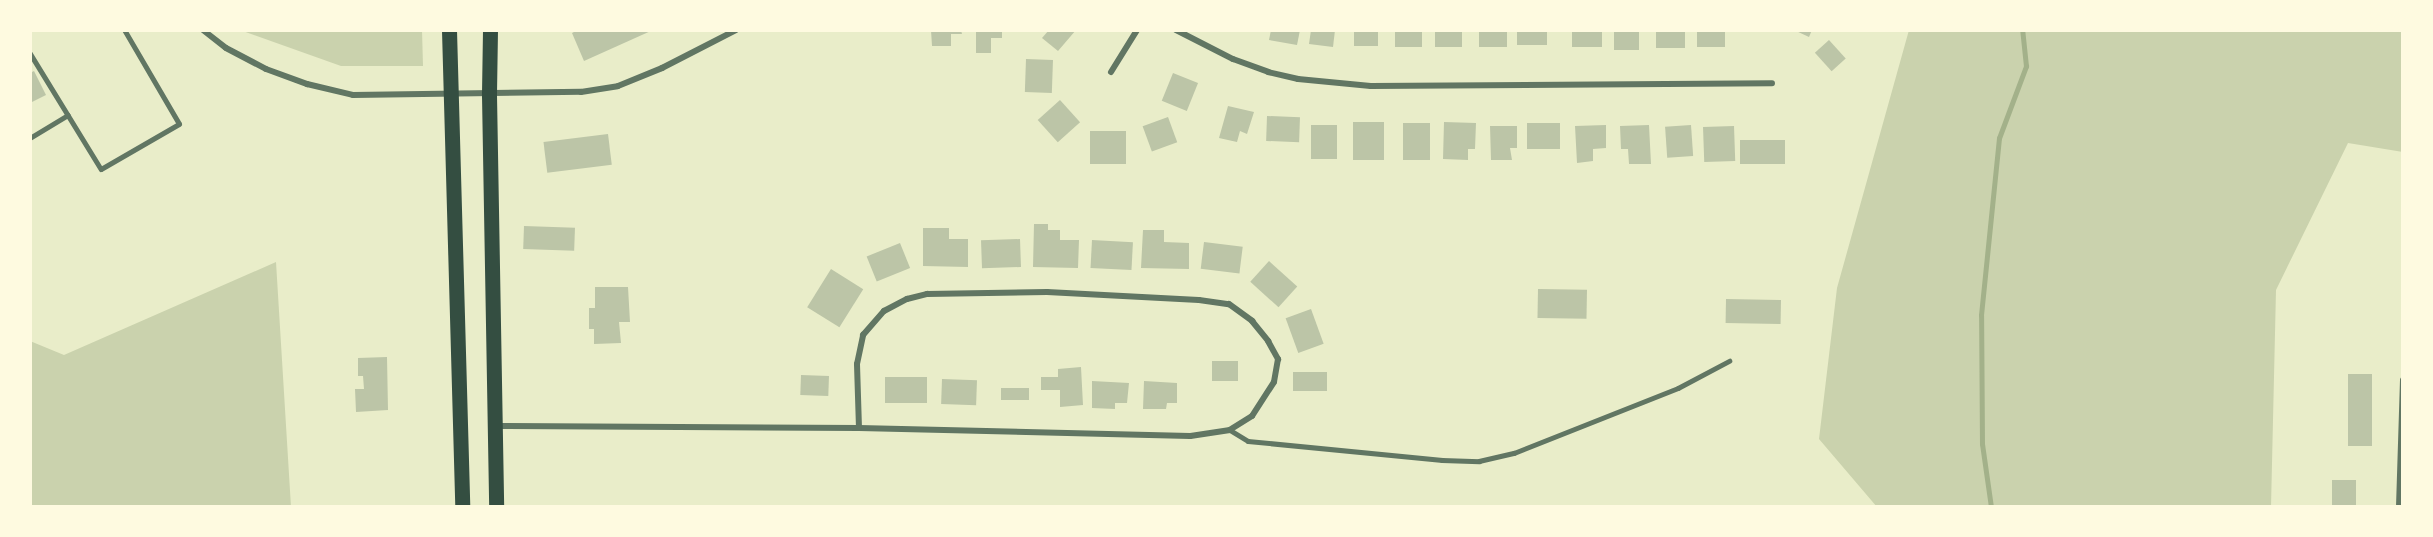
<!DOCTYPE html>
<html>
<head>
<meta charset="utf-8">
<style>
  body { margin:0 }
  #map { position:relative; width:2433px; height:537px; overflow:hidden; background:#e9edc9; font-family:"IBM Plex Serif",serif }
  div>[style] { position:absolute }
  .green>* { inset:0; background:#cad2ad }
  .stream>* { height:5px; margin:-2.5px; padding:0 2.5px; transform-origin:2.5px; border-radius:2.5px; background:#a3b18a }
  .building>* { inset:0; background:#bcc5a7; transform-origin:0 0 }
  .service>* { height:4.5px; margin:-2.25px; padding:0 2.25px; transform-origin:2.25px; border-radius:2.25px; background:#617663 }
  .minor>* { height:6px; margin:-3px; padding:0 3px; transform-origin:3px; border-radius:3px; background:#617663 }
  .primary>* { height:15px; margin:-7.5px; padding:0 7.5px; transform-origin:7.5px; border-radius:7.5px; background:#344e41 }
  span { translate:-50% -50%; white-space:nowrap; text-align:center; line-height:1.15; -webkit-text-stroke:6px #fefae0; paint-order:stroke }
  .frame { position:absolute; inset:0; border:32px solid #fefae0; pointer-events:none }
</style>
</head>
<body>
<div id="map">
  <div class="green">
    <div style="clip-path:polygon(240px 30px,422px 30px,423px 66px,341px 66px)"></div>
    <div style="clip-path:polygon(1909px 30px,2403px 30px,2403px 152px,2348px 143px,2276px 290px,2271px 507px,1877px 507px,1819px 439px,1837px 288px)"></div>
    <div style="clip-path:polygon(276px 262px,291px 507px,30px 507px,30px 341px,64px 355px)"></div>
  </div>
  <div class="stream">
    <div style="left:1991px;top:507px;width:64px;rotate:-98.1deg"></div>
    <div style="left:1982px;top:444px;width:129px;rotate:-90.4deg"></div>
    <div style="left:1981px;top:315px;width:178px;rotate:-84.2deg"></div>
    <div style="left:1999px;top:138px;width:77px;rotate:-69.4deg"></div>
    <div style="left:2026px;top:66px;width:36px;rotate:-96deg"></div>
  </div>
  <div class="building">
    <div style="clip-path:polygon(578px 30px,653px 30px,584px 61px,572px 33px)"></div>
    <div style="clip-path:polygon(931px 30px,961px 30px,962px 34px,951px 34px,951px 46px,932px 46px)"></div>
    <div style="clip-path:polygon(976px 30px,1002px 30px,1002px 38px,991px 38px,991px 53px,976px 53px)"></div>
    <div style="clip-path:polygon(1049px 30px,1076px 30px,1058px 51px,1042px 38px)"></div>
    <div style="clip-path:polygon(1271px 30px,1300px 30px,1297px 45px,1269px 40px)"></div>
    <div style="clip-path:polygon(1311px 30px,1335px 30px,1333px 47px,1309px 44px)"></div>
    <div style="left:1354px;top:30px;width:24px;height:16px"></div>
    <div style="left:1395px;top:30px;width:27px;height:17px"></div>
    <div style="left:1435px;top:30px;width:27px;height:17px"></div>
    <div style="left:1479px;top:30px;width:28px;height:17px"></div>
    <div style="left:1517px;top:30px;width:30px;height:15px"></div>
    <div style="left:1572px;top:30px;width:30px;height:17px"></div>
    <div style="left:1614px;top:30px;width:25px;height:20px"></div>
    <div style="left:1656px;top:30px;width:29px;height:18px"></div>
    <div style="left:1697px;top:30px;width:28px;height:17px"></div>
    <div style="clip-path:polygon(1794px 30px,1812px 30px,1809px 37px)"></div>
    <div style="left:1829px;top:40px;width:25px;height:19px;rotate:48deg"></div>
    <div style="left:1026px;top:59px;width:27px;height:33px;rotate:2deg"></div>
    <div style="clip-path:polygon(34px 71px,46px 95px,30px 103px,30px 73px)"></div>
    <div style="left:1173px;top:73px;width:27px;height:30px;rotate:22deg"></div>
    <div style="left:1060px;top:100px;width:30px;height:30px;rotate:48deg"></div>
    <div style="clip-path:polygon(1228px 106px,1254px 112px,1247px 134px,1240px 131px,1237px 142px,1219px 138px)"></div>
    <div style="left:1267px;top:116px;width:33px;height:25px;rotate:2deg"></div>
    <div style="left:1168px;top:117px;width:27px;height:27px;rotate:70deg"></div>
    <div style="left:1353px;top:122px;width:31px;height:38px"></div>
    <div style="clip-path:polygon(1444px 122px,1476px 123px,1475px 149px,1468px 149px,1468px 160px,1443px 159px)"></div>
    <div style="left:1430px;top:123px;width:37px;height:27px;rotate:90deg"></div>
    <div style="left:1527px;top:123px;width:33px;height:26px"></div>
    <div style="left:1311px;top:125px;width:26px;height:34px"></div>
    <div style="clip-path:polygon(1606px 125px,1606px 148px,1593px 149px,1593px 161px,1577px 163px,1575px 126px)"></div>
    <div style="clip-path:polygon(1649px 125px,1651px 164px,1629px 164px,1628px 149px,1621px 149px,1620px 126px)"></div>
    <div style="left:1691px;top:125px;width:31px;height:26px;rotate:86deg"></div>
    <div style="clip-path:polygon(1490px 126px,1517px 126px,1517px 148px,1510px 148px,1512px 160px,1491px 160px)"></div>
    <div style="left:1734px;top:126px;width:35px;height:31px;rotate:88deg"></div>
    <div style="left:1090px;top:131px;width:36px;height:33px"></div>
    <div style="left:608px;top:134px;width:31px;height:65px;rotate:83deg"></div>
    <div style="left:1785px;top:140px;width:24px;height:45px;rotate:90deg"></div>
    <div style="clip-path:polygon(1034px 224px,1048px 224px,1048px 230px,1060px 230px,1060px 240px,1079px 240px,1078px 268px,1033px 267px)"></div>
    <div style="left:524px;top:226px;width:51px;height:23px;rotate:2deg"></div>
    <div style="clip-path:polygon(923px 228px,949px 228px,949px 239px,968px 239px,968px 267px,923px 266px)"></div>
    <div style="clip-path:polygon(1143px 230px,1164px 230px,1164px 242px,1189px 243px,1189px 269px,1141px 268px)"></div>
    <div style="left:1020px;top:239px;width:28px;height:39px;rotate:88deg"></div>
    <div style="left:1092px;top:240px;width:41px;height:28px;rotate:3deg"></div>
    <div style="left:1204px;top:242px;width:39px;height:27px;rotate:7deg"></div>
    <div style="left:900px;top:243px;width:27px;height:36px;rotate:68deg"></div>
    <div style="left:1269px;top:261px;width:38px;height:28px;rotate:42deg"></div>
    <div style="left:831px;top:269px;width:38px;height:45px;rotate:32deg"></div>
    <div style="clip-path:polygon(595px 287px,628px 287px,630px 322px,619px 322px,621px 343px,594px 344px,594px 329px,589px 329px,589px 308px,595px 308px)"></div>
    <div style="left:1538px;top:289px;width:49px;height:29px;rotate:1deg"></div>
    <div style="left:1726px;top:299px;width:55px;height:24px;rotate:1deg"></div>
    <div style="left:1311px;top:309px;width:37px;height:27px;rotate:70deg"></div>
    <div style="clip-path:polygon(387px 357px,388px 410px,356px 412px,355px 389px,364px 389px,363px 376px,358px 376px,358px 358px)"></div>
    <div style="left:1212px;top:361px;width:26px;height:20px"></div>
    <div style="clip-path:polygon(1081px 367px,1083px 405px,1060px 407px,1060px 390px,1041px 390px,1041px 377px,1058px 377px,1058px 369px)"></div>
    <div style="left:1327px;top:372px;width:19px;height:34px;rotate:90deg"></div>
    <div style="left:2348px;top:374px;width:24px;height:72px"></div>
    <div style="left:801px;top:375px;width:28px;height:20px;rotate:2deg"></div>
    <div style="left:885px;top:377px;width:42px;height:26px"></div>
    <div style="left:942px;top:379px;width:35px;height:25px;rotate:2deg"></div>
    <div style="clip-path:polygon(1092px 381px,1129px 383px,1127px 403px,1115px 403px,1115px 409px,1092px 408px)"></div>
    <div style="clip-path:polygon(1144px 381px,1177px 383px,1177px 403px,1167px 403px,1166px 409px,1143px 409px)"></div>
    <div style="left:1029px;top:388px;width:12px;height:28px;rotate:90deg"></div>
    <div style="left:2332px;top:480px;width:24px;height:27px"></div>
  </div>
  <div class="service">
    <div style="left:30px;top:53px;width:136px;rotate:58.5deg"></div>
    <div style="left:101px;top:169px;width:90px;rotate:-30deg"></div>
    <div style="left:179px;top:124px;width:109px;rotate:-120.3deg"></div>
    <div style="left:30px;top:138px;width:44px;rotate:-31.2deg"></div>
    <div style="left:1230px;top:430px;width:21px;rotate:31deg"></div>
    <div style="left:1248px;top:441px;width:195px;rotate:5.6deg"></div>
    <div style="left:1442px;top:460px;width:37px;rotate:2deg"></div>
    <div style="left:1479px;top:461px;width:36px;rotate:-13deg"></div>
    <div style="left:1514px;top:453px;width:176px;rotate:-21.6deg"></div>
    <div style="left:1678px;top:388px;width:58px;rotate:-27.9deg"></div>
  </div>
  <div class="minor">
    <div style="left:203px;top:30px;width:29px;rotate:38deg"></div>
    <div style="left:226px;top:48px;width:45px;rotate:27.7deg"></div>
    <div style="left:266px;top:69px;width:44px;rotate:20.1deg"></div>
    <div style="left:307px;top:84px;width:47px;rotate:13.4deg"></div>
    <div style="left:353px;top:95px;width:228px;rotate:-0.8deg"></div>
    <div style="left:581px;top:92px;width:37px;rotate:-9deg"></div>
    <div style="left:618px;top:86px;width:48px;rotate:-22.2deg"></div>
    <div style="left:662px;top:68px;width:83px;rotate:-27.2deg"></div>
    <div style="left:1176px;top:30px;width:64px;rotate:27deg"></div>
    <div style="left:1233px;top:59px;width:37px;rotate:20deg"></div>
    <div style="left:1268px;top:72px;width:31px;rotate:13deg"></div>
    <div style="left:1298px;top:79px;width:73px;rotate:5.5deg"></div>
    <div style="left:1371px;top:86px;width:401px;rotate:-0.4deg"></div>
    <div style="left:1111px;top:72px;width:49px;rotate:-58.2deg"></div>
    <div style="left:1047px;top:292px;width:152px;rotate:3deg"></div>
    <div style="left:1199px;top:300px;width:30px;rotate:8deg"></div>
    <div style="left:1229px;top:304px;width:29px;rotate:36deg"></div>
    <div style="left:1252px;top:321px;width:26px;rotate:51deg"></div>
    <div style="left:1268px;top:341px;width:21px;rotate:61deg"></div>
    <div style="left:1278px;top:359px;width:23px;rotate:100deg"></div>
    <div style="left:1274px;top:382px;width:40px;rotate:122.9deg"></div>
    <div style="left:1252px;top:416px;width:26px;rotate:148deg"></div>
    <div style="left:1230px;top:430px;width:40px;rotate:171.5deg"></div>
    <div style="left:1190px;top:436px;width:331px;rotate:-178.6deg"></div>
    <div style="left:859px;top:428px;width:64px;rotate:-91.8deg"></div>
    <div style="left:857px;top:364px;width:30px;rotate:-78deg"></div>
    <div style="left:863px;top:335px;width:32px;rotate:-49deg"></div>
    <div style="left:884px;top:311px;width:26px;rotate:-28deg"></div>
    <div style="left:907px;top:299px;width:21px;rotate:-14deg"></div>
    <div style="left:927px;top:294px;width:120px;rotate:-1deg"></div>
    <div style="left:496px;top:426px;width:363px;rotate:0.3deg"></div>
    <div style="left:2399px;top:507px;width:127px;rotate:-88.2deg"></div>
  </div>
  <div class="primary">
    <div style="left:449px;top:30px;width:477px;rotate:88.4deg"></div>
    <div style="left:490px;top:30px;width:65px;rotate:90.9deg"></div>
    <div style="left:489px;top:95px;width:412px;rotate:89deg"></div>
  </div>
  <div class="frame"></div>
</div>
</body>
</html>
